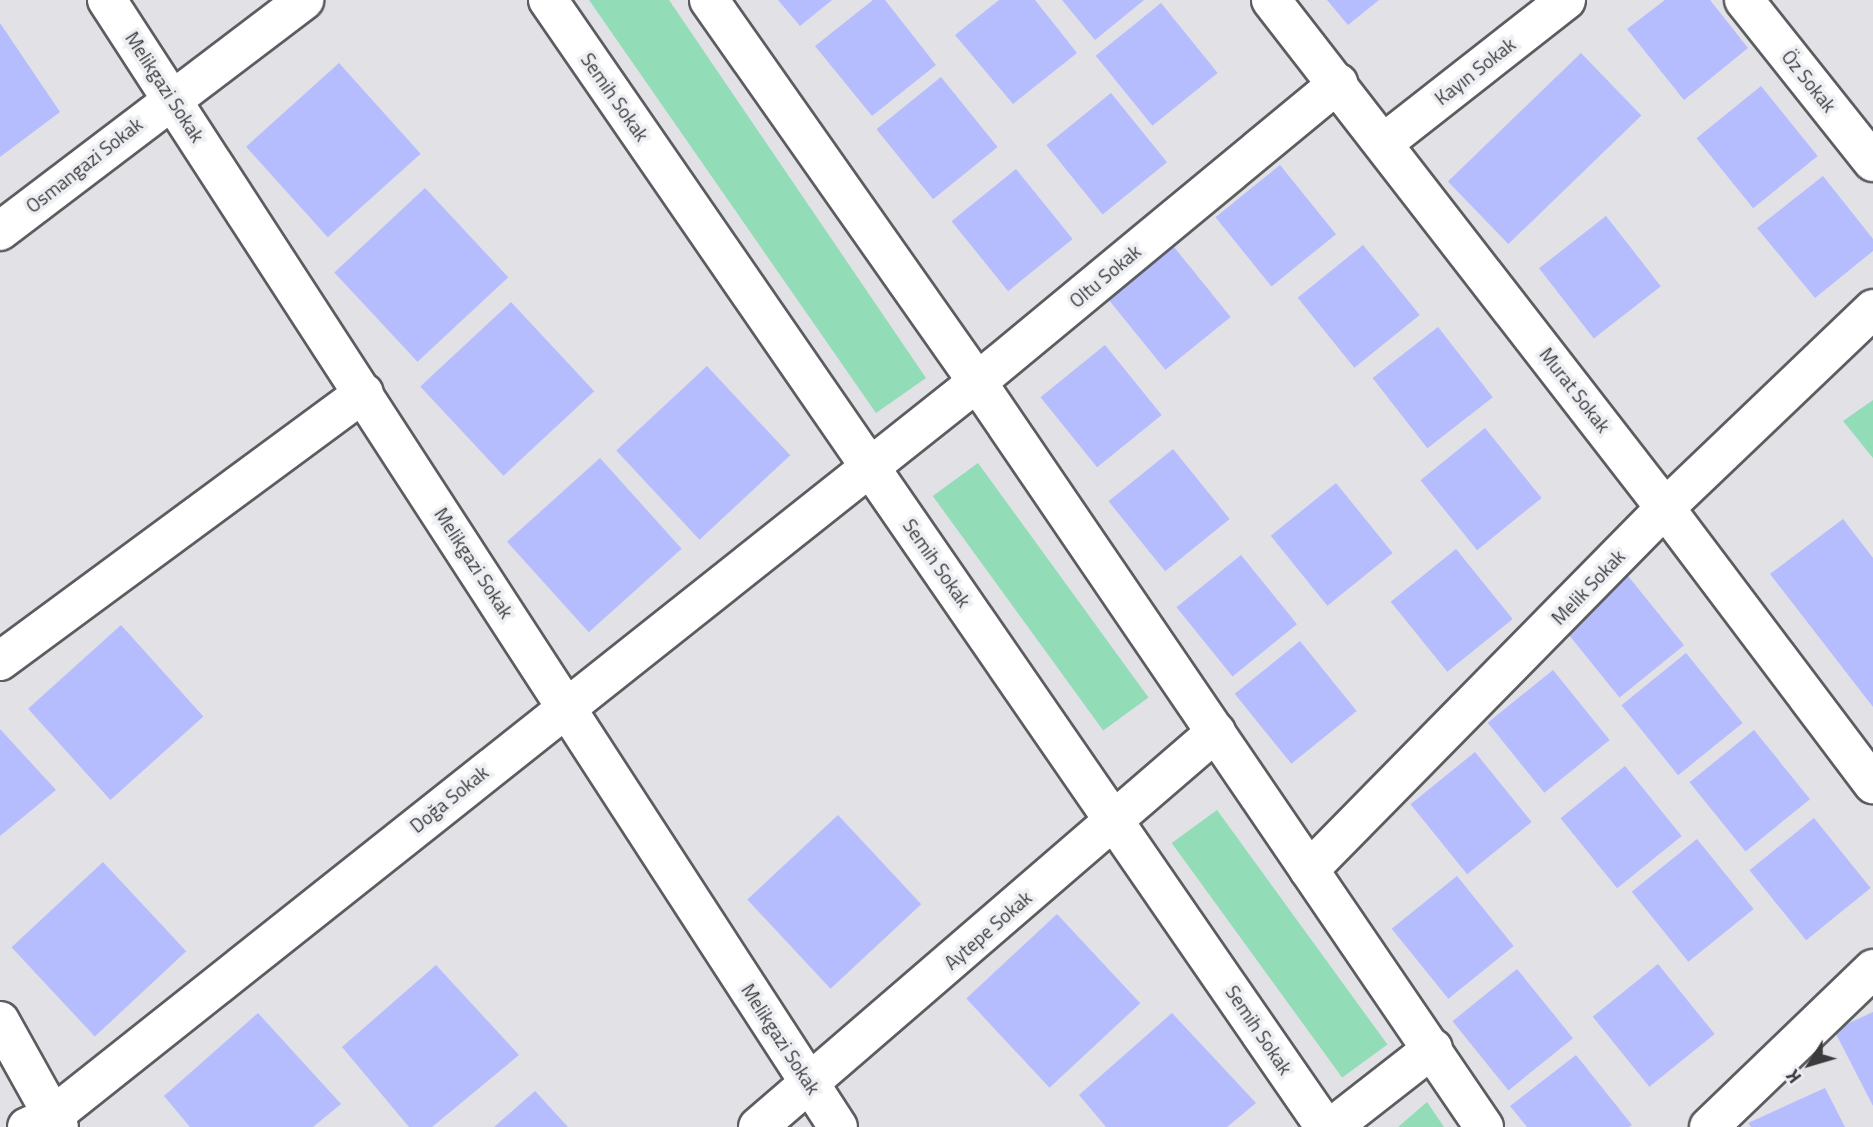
<!DOCTYPE html>
<html>
<head>
<meta charset="utf-8">
<style>
  body { margin:0 }
  #map { position:relative; width:1873px; height:1127px; overflow:hidden; background:#e1e1e6; font-family:"Titillium Web",sans-serif }
  div>[style] { position:absolute }
  .green>* { inset:0; background:#92ddb7; transform-origin:0 0 }
  .building>* { inset:0; background:#b5bdfe; transform-origin:0 0 }
  .roads { filter:drop-shadow(2px 0 #5c5d61) drop-shadow(-2px 0 #5c5d61) drop-shadow(0 2px #5c5d61) drop-shadow(0 -2px #5c5d61) }
  .minor>* { height:38px; margin:-19px; padding:0 19px; transform-origin:19px; border-radius:19px; background:#fff }
  span { translate:-50% -50%; white-space:nowrap; text-align:center; line-height:1.15; -webkit-text-stroke:7px #eeeff3; paint-order:stroke }
  .street-label { font-size:19px; color:#3b3b3d }
  .north { position:absolute; left:1775px; top:1029px; width:70px; height:70px; -webkit-text-stroke:5px #eeeff3; paint-order:stroke; rotate:233deg; font-size:19px; font-weight:700; line-height:28px; text-align:center; color:#3b3b3d }
  .north::after { content:''; display:block; margin:auto; width:24px; height:32px; background:#3b3b3d; clip-path:polygon(50% 0,100% 100%,50% 72%,0 100%) }
</style>
</head>
<body>
<div id="map">
  <div class="green">
    <div style="clip-path:polygon(589px 0,669px 0,926px 378px,876px 413px)"></div>
    <div style="clip-path:polygon(1873px 400px,1873px 458px,1843px 421px)"></div>
    <div style="left:978px;top:463px;width:290px;height:56px;rotate:54deg"></div>
    <div style="left:1217px;top:810px;width:290px;height:56px;rotate:54deg"></div>
    <div style="clip-path:polygon(1427px 1102px,1444px 1127px,1398px 1127px)"></div>
  </div>
  <div class="building">
    <div style="clip-path:polygon(778px 0,832px 0,800px 26px)"></div>
    <div style="clip-path:polygon(873px 0,885px 0,936px 65px,872px 116px,815px 46px)"></div>
    <div style="clip-path:polygon(999px 0,1035px 0,1077px 53px,1013px 104px,955px 35px)"></div>
    <div style="clip-path:polygon(1062px 0,1144px 0,1095px 40px)"></div>
    <div style="clip-path:polygon(1327px 0,1379px 0,1348px 25px)"></div>
    <div style="clip-path:polygon(1665px 0,1710px 0,1748px 48px,1684px 100px,1627px 29px)"></div>
    <div style="left:1161px;top:3px;width:90px;height:84px;rotate:51deg"></div>
    <div style="clip-path:polygon(0 23px,60px 112px,0 157px)"></div>
    <div style="left:1581px;top:53px;width:87px;height:185px;rotate:46deg"></div>
    <div style="left:339px;top:63px;width:122px;height:125px;rotate:48deg"></div>
    <div style="left:941px;top:77px;width:90px;height:83px;rotate:51deg"></div>
    <div style="left:1761px;top:86px;width:90px;height:83px;rotate:51deg"></div>
    <div style="left:1111px;top:93px;width:89px;height:83px;rotate:51deg"></div>
    <div style="left:1280px;top:165px;width:89px;height:83px;rotate:51deg"></div>
    <div style="left:1016px;top:169px;width:90px;height:83px;rotate:51deg"></div>
    <div style="clip-path:polygon(1823px 176px,1873px 239px,1873px 251px,1815px 298px,1757px 228px)"></div>
    <div style="left:425px;top:188px;width:122px;height:124px;rotate:47deg"></div>
    <div style="left:1606px;top:216px;width:89px;height:85px;rotate:52deg"></div>
    <div style="left:1363px;top:245px;width:90px;height:84px;rotate:51deg"></div>
    <div style="left:1174px;top:247px;width:90px;height:84px;rotate:51deg"></div>
    <div style="left:511px;top:302px;width:122px;height:124px;rotate:47deg"></div>
    <div style="left:1438px;top:327px;width:89px;height:83px;rotate:52deg"></div>
    <div style="left:1105px;top:345px;width:90px;height:83px;rotate:51deg"></div>
    <div style="left:707px;top:366px;width:122px;height:124px;rotate:47deg"></div>
    <div style="left:1485px;top:428px;width:90px;height:83px;rotate:51deg"></div>
    <div style="left:1173px;top:449px;width:90px;height:83px;rotate:51deg"></div>
    <div style="left:600px;top:458px;width:122px;height:125px;rotate:48deg"></div>
    <div style="left:1336px;top:483px;width:90px;height:84px;rotate:51deg"></div>
    <div style="clip-path:polygon(1843px 519px,1873px 558px,1873px 707px,1770px 574px)"></div>
    <div style="left:1456px;top:549px;width:90px;height:84px;rotate:51deg"></div>
    <div style="left:1241px;top:555px;width:89px;height:83px;rotate:51deg"></div>
    <div style="left:1628px;top:576px;width:89px;height:83px;rotate:51deg"></div>
    <div style="left:121px;top:625px;width:123px;height:125px;rotate:48deg"></div>
    <div style="left:1300px;top:641px;width:90px;height:84px;rotate:51deg"></div>
    <div style="left:1686px;top:653px;width:90px;height:83px;rotate:51deg"></div>
    <div style="left:1553px;top:670px;width:90px;height:84px;rotate:51deg"></div>
    <div style="clip-path:polygon(0 729px,56px 790px,0 836px)"></div>
    <div style="left:1754px;top:730px;width:89px;height:83px;rotate:51deg"></div>
    <div style="left:1475px;top:752px;width:90px;height:83px;rotate:51deg"></div>
    <div style="left:1625px;top:766px;width:90px;height:83px;rotate:51deg"></div>
    <div style="left:838px;top:815px;width:122px;height:124px;rotate:47deg"></div>
    <div style="left:1814px;top:818px;width:90px;height:83px;rotate:51deg"></div>
    <div style="left:1697px;top:839px;width:90px;height:84px;rotate:51deg"></div>
    <div style="left:103px;top:862px;width:122px;height:125px;rotate:47deg"></div>
    <div style="left:1457px;top:876px;width:90px;height:84px;rotate:51deg"></div>
    <div style="left:1057px;top:914px;width:122px;height:124px;rotate:47deg"></div>
    <div style="left:1658px;top:964px;width:90px;height:84px;rotate:51deg"></div>
    <div style="clip-path:polygon(436px 965px,519px 1055px,432px 1127px,409px 1127px,342px 1047px)"></div>
    <div style="left:1517px;top:969px;width:89px;height:83px;rotate:51deg"></div>
    <div style="clip-path:polygon(1873px 1012px,1873px 1106px,1834px 1030px)"></div>
    <div style="clip-path:polygon(258px 1013px,341px 1104px,313px 1127px,190px 1127px,164px 1096px)"></div>
    <div style="clip-path:polygon(1172px 1013px,1256px 1103px,1227px 1127px,1106px 1127px,1079px 1095px)"></div>
    <div style="clip-path:polygon(1576px 1055px,1632px 1125px,1629px 1127px,1527px 1127px,1510px 1106px)"></div>
    <div style="clip-path:polygon(1825px 1088px,1845px 1127px,1751px 1127px,1748px 1123px)"></div>
    <div style="clip-path:polygon(535px 1091px,568px 1127px,494px 1127px)"></div>
  </div>
  <div class="roads">
    <div class="minor">
      <div style="left:107px;top:0;width:1343px;rotate:57.03deg"></div>
      <div style="left:548px;top:0;width:1369px;rotate:55.42deg"></div>
      <div style="left:709px;top:0;width:467px;rotate:54.9deg"></div>
      <div style="left:977px;top:382px;width:901px;rotate:55.76deg"></div>
      <div style="left:1271px;top:0;width:643px;rotate:52.2deg"></div>
      <div style="left:1665px;top:508px;width:346px;rotate:53deg"></div>
      <div style="left:1744px;top:0;width:207px;rotate:51.5deg"></div>
      <div style="left:1385px;top:142px;width:230px;rotate:-38.1deg"></div>
      <div style="left:0;top:231px;width:382px;rotate:-37.2deg"></div>
      <div style="left:0;top:661px;width:452px;rotate:-36.4deg"></div>
      <div style="left:1309px;top:870px;width:508px;rotate:-45.48deg"></div>
      <div style="left:1665px;top:508px;width:288px;rotate:-43.7deg"></div>
      <div style="left:0;top:1021px;width:121px;rotate:60.9deg"></div>
      <div style="left:27px;top:1127px;width:30px;rotate:-24deg"></div>
      <div style="left:54px;top:1115px;width:1179px;rotate:-38.45deg"></div>
      <div style="left:977px;top:382px;width:469px;rotate:-39.6deg"></div>
      <div style="left:758px;top:1127px;width:605px;rotate:-40.78deg"></div>
      <div style="left:1332px;top:1127px;width:128px;rotate:-38deg"></div>
      <div style="left:1709px;top:1127px;width:228px;rotate:-43.9deg"></div>
    </div>
  </div>
  <div class="street-label">
    <span style="left:1475px;top:71px;rotate:-38deg">Kayın Sokak</span>
    <span style="left:1809px;top:81px;rotate:51deg">Öz Sokak</span>
    <span style="left:165px;top:87px;rotate:57deg">Melikgazi Sokak</span>
    <span style="left:615px;top:97px;rotate:55deg">Semih Sokak</span>
    <span style="left:84px;top:165px;rotate:-38deg">Osmangazi Sokak</span>
    <span style="left:1105px;top:276px;rotate:-40deg">Oltu Sokak</span>
    <span style="left:1575px;top:390px;rotate:52deg">Murat Sokak</span>
    <span style="left:474px;top:563px;rotate:57deg">Melikgazi Sokak</span>
    <span style="left:937px;top:563px;rotate:55deg">Semih Sokak</span>
    <span style="left:1588px;top:587px;rotate:-46deg">Melik Sokak</span>
    <span style="left:449px;top:799px;rotate:-39deg">Doğa Sokak</span>
    <span style="left:988px;top:930px;rotate:-41deg">Aytepe Sokak</span>
    <span style="left:1259px;top:1030px;rotate:56deg">Semih Sokak</span>
    <span style="left:781px;top:1039px;rotate:57deg">Melikgazi Sokak</span>
  </div>
  <div class="north">K</div>
</div>
</body>
</html>
